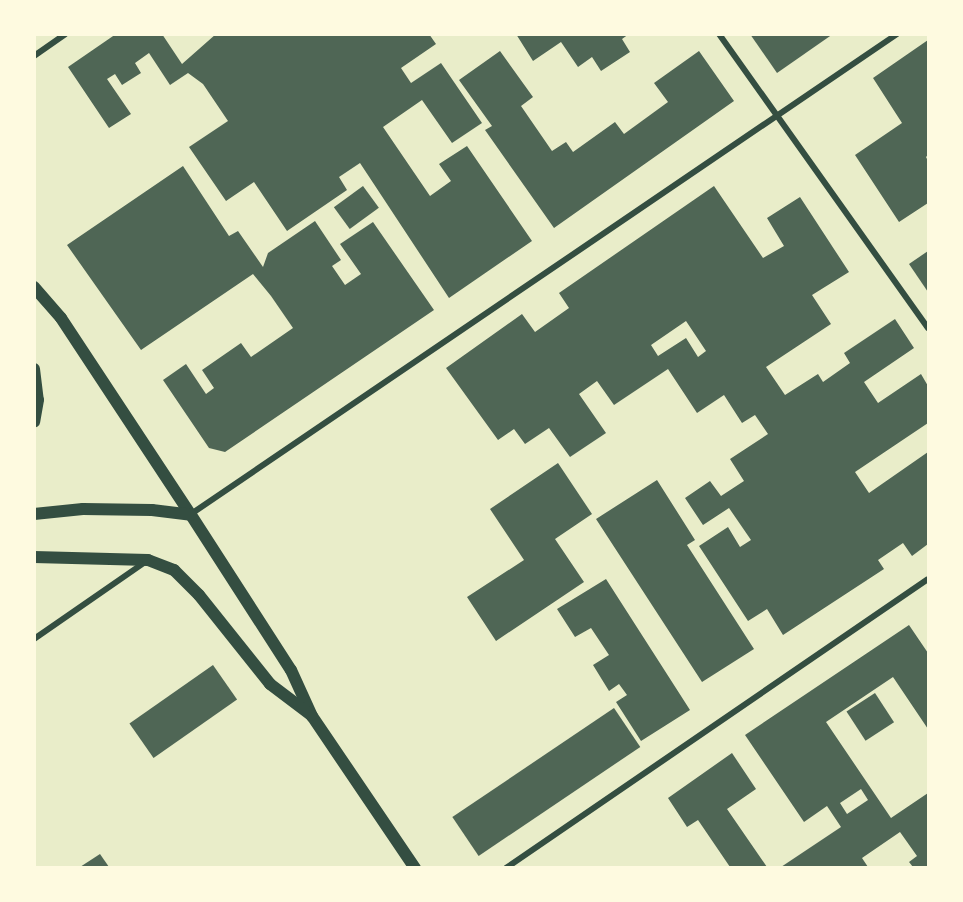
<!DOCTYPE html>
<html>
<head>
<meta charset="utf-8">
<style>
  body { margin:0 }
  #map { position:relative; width:963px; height:902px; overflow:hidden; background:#e9edc9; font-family:"Exo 2",sans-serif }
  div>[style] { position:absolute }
  .building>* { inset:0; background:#4f6655; transform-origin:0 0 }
  .minor>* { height:6px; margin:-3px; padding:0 3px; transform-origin:3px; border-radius:3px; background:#344e41 }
  .secondary>* { height:12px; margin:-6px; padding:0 6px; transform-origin:6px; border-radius:6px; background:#344e41 }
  span { translate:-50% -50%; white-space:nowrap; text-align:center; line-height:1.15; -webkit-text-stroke:5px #fefae0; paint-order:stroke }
  .frame { position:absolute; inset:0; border:36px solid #fefae0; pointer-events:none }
</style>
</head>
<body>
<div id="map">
  <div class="building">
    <div style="clip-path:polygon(116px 34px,162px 34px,182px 64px,216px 34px,429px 34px,436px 44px,401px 68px,411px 83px,441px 63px,482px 123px,452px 143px,422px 100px,383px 127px,430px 196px,451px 181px,439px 164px,467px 146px,532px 241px,449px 298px,360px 163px,339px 177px,347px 190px,287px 231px,254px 182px,226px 201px,189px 147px,228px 121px,203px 84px,188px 73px,170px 85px,149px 53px,135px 63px,141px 73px,122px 85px,115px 74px,107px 79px,131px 114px,109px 128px,68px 67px)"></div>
    <div style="clip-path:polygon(516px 34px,629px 34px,622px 39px,630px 52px,601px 71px,592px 57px,578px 67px,561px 42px,533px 61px)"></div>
    <div style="clip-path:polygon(750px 34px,833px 34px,777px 73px)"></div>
    <div style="clip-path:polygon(928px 40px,928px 155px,926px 157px,928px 161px,928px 203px,899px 222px,855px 155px,902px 123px,873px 78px)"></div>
    <div style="clip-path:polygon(500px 51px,533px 97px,521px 106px,552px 151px,566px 142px,573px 152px,615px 122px,624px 134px,668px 102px,654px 83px,699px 51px,734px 101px,554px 228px,485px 130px,492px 126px,459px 80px)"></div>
    <div style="clip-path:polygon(183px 166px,229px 236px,238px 231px,263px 267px,268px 253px,315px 221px,341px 260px,332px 266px,345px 285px,361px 274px,340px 244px,373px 222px,434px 310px,225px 452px,209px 448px,163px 380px,186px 364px,206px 394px,214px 388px,202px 370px,241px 343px,251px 357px,293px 328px,271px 296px,253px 274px,141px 350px,67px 245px)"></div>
    <div style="left:363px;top:186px;width:27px;height:36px;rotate:54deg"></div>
    <div style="clip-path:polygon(evenodd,714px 186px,763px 258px,784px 246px,767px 218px,800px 197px,849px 272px,812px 295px,831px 324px,766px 367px,785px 395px,818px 374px,823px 382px,850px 363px,844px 353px,895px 319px,914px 348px,864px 382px,878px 403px,921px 374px,928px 386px,928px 423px,855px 472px,869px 493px,928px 452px,928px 544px,912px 556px,903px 543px,878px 560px,884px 569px,783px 635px,767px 609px,748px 621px,699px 546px,728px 527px,740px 547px,751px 540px,729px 508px,703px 525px,685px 498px,710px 481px,721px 496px,744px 481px,730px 459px,768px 434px,755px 415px,742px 423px,724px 395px,697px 413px,668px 369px,614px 405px,597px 381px,579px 394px,606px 433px,570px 457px,549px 428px,525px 444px,514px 429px,498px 440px,446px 368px,522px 314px,535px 332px,569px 308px,559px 293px,714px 186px,686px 321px,706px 351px,698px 357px,686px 338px,658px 356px,651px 345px,686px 321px)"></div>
    <div style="clip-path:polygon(928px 251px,928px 292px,909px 264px)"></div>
    <div style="clip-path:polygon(558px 463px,592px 514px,555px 539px,584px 582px,496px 641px,467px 597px,524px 560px,490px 509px)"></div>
    <div style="clip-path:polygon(657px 480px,695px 540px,687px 545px,754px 649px,702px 682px,596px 519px)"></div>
    <div style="clip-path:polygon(606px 579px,690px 710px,641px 741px,616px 702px,627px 695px,619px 684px,609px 691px,593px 665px,609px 655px,591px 628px,575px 637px,557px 609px)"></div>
    <div style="clip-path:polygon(evenodd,909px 625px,928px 653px,928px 729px,893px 677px,826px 722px,891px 818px,928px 793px,928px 867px,913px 867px,909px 862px,917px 856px,900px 832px,862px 858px,868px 867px,781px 867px,841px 827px,827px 806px,804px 822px,745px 735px,909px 625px,861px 789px,868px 800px,847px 814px,840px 803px,861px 789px)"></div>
    <div style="left:213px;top:665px;width:42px;height:102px;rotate:55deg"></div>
    <div style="left:875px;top:693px;width:35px;height:34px;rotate:57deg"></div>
    <div style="left:614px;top:708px;width:47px;height:195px;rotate:56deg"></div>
    <div style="clip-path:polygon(732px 753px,756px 789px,727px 809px,767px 867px,730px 867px,698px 820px,687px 827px,668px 798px)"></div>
    <div style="clip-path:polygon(100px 854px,109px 867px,80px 867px)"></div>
  </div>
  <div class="minor">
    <div style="left:719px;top:34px;width:361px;rotate:54.6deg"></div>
    <div style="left:34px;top:56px;width:38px;rotate:-35deg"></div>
    <div style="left:191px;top:514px;width:854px;rotate:-34.21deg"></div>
    <div style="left:34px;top:639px;width:135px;rotate:-34.7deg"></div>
    <div style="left:506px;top:868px;width:511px;rotate:-34.4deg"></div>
  </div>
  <div class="secondary">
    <div style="left:34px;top:287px;width:41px;rotate:48.9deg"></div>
    <div style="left:61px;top:318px;width:236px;rotate:56.6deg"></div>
    <div style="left:191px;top:515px;width:184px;rotate:57.2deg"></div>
    <div style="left:291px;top:670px;width:51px;rotate:65.5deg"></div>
    <div style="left:312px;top:716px;width:184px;rotate:55.9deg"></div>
    <div style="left:34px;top:369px;width:31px;rotate:83deg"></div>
    <div style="left:38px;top:400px;width:22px;rotate:100deg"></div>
    <div style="left:34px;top:514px;width:49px;rotate:-5.8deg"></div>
    <div style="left:83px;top:509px;width:69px;rotate:0.8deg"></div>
    <div style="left:152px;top:510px;width:39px;rotate:7deg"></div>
    <div style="left:34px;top:557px;width:114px;rotate:1.5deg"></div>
    <div style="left:148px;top:560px;width:28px;rotate:21deg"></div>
    <div style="left:174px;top:570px;width:35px;rotate:45deg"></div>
    <div style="left:199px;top:595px;width:114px;rotate:51.4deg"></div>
    <div style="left:270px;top:684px;width:51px;rotate:37.1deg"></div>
  </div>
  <div class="frame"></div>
</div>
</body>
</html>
